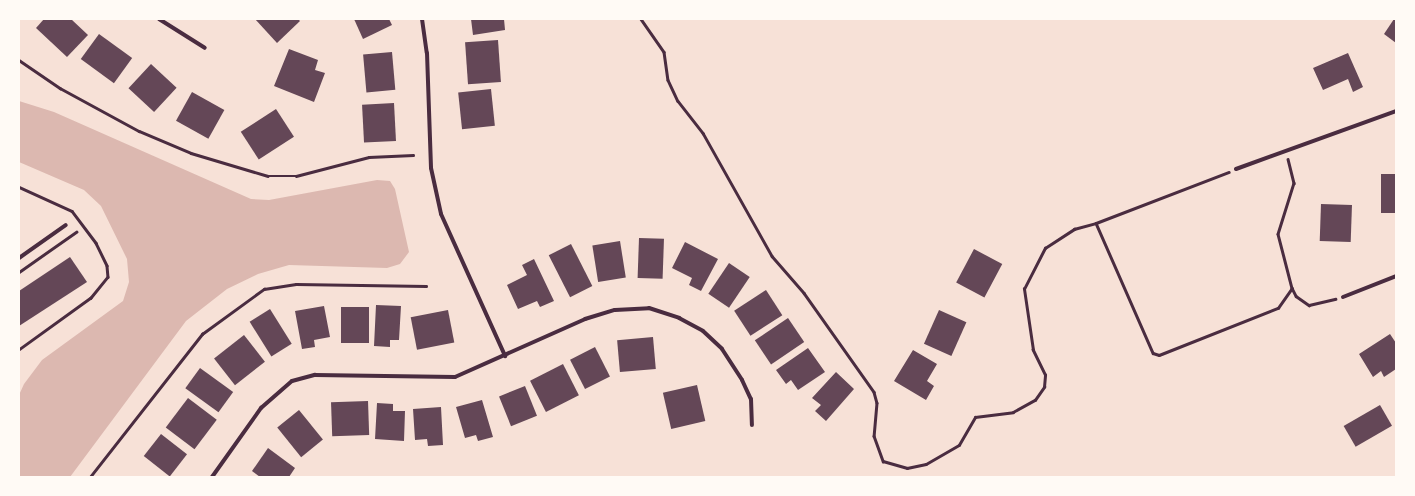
<!DOCTYPE html>
<html>
<head>
<meta charset="utf-8">
<style>
  body { margin:0 }
  #map { position:relative; width:1415px; height:496px; overflow:hidden; background:#f7e1d7; font-family:"Fira Sans",sans-serif }
  div>[style] { position:absolute }
  .water>* { inset:0; background:#dcb8b0 }
  .building>* { inset:0; background:#644757; transform-origin:0 0 }
  .path>* { height:2.5px; margin:-1.25px; padding:0 1.25px; transform-origin:1.25px; border-radius:1.25px; background:#4a2c40 }
  .minor>* { height:4px; margin:-2px; padding:0 2px; transform-origin:2px; border-radius:2px; background:#4a2c40 }
  span { translate:-50% -50%; white-space:nowrap; text-align:center; line-height:1.15; -webkit-text-stroke:4px #fffaf5; paint-order:stroke }
  .frame { position:absolute; inset:0; border:20px solid #fffaf5; pointer-events:none }
</style>
</head>
<body>
<div id="map">
  <div class="water">
    <div style="clip-path:polygon(19px 101px,54px 112px,251px 199px,269px 200px,377px 180px,390px 181px,395px 189px,409px 252px,400px 264px,387px 268px,289px 265px,258px 274px,227px 289px,186px 321px,70px 477px,19px 477px,19px 395px,24px 384px,42px 360px,123px 301px,129px 282px,127px 259px,101px 206px,84px 190px,19px 162px)"></div>
  </div>
  <div class="building">
    <div style="clip-path:polygon(44px 19px,71px 19px,88px 35px,67px 57px,36px 28px)"></div>
    <div style="clip-path:polygon(255px 19px,298px 19px,300px 21px,277px 43px)"></div>
    <div style="clip-path:polygon(354px 19px,389px 19px,392px 25px,363px 39px)"></div>
    <div style="clip-path:polygon(471px 19px,504px 19px,505px 30px,473px 35px)"></div>
    <div style="clip-path:polygon(1394px 19px,1396px 19px,1396px 43px,1384px 34px)"></div>
    <div style="left:99px;top:34px;width:41px;height:31px;rotate:36deg"></div>
    <div style="left:498px;top:40px;width:42px;height:33px;rotate:86deg"></div>
    <div style="clip-path:polygon(289px 49px,318px 60px,315px 70px,325px 73px,314px 102px,274px 86px)"></div>
    <div style="left:392px;top:52px;width:38px;height:29px;rotate:85deg"></div>
    <div style="clip-path:polygon(1348px 53px,1363px 87px,1353px 92px,1348px 79px,1323px 90px,1313px 68px)"></div>
    <div style="left:151px;top:64px;width:35px;height:33px;rotate:43deg"></div>
    <div style="left:491px;top:89px;width:37px;height:33px;rotate:84deg"></div>
    <div style="left:192px;top:92px;width:37px;height:33px;rotate:29deg"></div>
    <div style="left:394px;top:103px;width:38px;height:32px;rotate:87deg"></div>
    <div style="left:276px;top:109px;width:33px;height:42px;rotate:57deg"></div>
    <div style="left:1381px;top:174px;width:15px;height:39px"></div>
    <div style="left:1321px;top:204px;width:31px;height:37px;rotate:2deg"></div>
    <div style="left:639px;top:238px;width:25px;height:40px;rotate:2deg"></div>
    <div style="left:620px;top:241px;width:37px;height:28px;rotate:81deg"></div>
    <div style="clip-path:polygon(685px 242px,718px 259px,701px 291px,689px 285px,692px 278px,672px 268px)"></div>
    <div style="left:571px;top:244px;width:47px;height:25px;rotate:63deg"></div>
    <div style="left:974px;top:249px;width:32px;height:38px;rotate:28deg"></div>
    <div style="clip-path:polygon(70px 257px,87px 282px,19px 326px,19px 291px)"></div>
    <div style="clip-path:polygon(534px 259px,554px 301px,540px 307px,537px 301px,518px 309px,507px 285px,527px 275px,522px 265px)"></div>
    <div style="left:729px;top:263px;width:25px;height:37px;rotate:34deg"></div>
    <div style="left:766px;top:290px;width:30px;height:38px;rotate:57deg"></div>
    <div style="clip-path:polygon(376px 305px,401px 306px,399px 340px,390px 340px,390px 347px,374px 346px)"></div>
    <div style="clip-path:polygon(324px 306px,330px 337px,314px 340px,315px 347px,302px 349px,295px 311px)"></div>
    <div style="left:341px;top:307px;width:28px;height:36px"></div>
    <div style="left:270px;top:309px;width:41px;height:24px;rotate:58deg"></div>
    <div style="left:448px;top:310px;width:33px;height:38px;rotate:79deg"></div>
    <div style="left:939px;top:310px;width:30px;height:37px;rotate:24deg"></div>
    <div style="left:788px;top:318px;width:29px;height:40px;rotate:56deg"></div>
    <div style="clip-path:polygon(1390px 334px,1396px 343px,1396px 369px,1384px 377px,1381px 371px,1373px 377px,1359px 354px)"></div>
    <div style="left:244px;top:335px;width:34px;height:38px;rotate:52deg"></div>
    <div style="left:653px;top:337px;width:32px;height:36px;rotate:85deg"></div>
    <div style="left:595px;top:347px;width:33px;height:28px;rotate:63deg"></div>
    <div style="clip-path:polygon(808px 348px,825px 372px,798px 390px,791px 380px,786px 384px,776px 370px)"></div>
    <div style="clip-path:polygon(913px 350px,937px 364px,927px 381px,934px 386px,926px 400px,894px 381px)"></div>
    <div style="left:563px;top:364px;width:35px;height:37px;rotate:63deg"></div>
    <div style="left:200px;top:368px;width:41px;height:25px;rotate:36deg"></div>
    <div style="clip-path:polygon(836px 372px,854px 389px,826px 421px,815px 411px,821px 405px,812px 398px)"></div>
    <div style="left:697px;top:385px;width:37px;height:35px;rotate:77deg"></div>
    <div style="left:525px;top:386px;width:32px;height:28px;rotate:68deg"></div>
    <div style="left:188px;top:398px;width:36px;height:37px;rotate:37deg"></div>
    <div style="clip-path:polygon(482px 400px,493px 437px,478px 441px,476px 435px,465px 438px,456px 407px)"></div>
    <div style="left:368px;top:401px;width:34px;height:37px;rotate:88deg"></div>
    <div style="clip-path:polygon(377px 403px,393px 404px,393px 411px,405px 411px,404px 441px,375px 439px)"></div>
    <div style="left:1380px;top:405px;width:24px;height:42px;rotate:60deg"></div>
    <div style="clip-path:polygon(441px 407px,443px 445px,428px 446px,427px 439px,415px 440px,413px 409px)"></div>
    <div style="left:299px;top:410px;width:38px;height:28px;rotate:51deg"></div>
    <div style="left:161px;top:434px;width:33px;height:28px;rotate:38deg"></div>
    <div style="clip-path:polygon(268px 448px,295px 468px,289px 477px,260px 477px,252px 471px)"></div>
  </div>
  <div class="path">
    <div style="left:641px;top:19px;width:40px;rotate:55.1deg"></div>
    <div style="left:664px;top:52px;width:28px;rotate:82deg"></div>
    <div style="left:668px;top:80px;width:23px;rotate:65deg"></div>
    <div style="left:678px;top:101px;width:41px;rotate:52deg"></div>
    <div style="left:703px;top:133px;width:141px;rotate:60.7deg"></div>
    <div style="left:772px;top:256px;width:49px;rotate:49.1deg"></div>
    <div style="left:804px;top:293px;width:121px;rotate:54.7deg"></div>
    <div style="left:874px;top:392px;width:11px;rotate:75deg"></div>
    <div style="left:877px;top:403px;width:33px;rotate:95deg"></div>
    <div style="left:874px;top:436px;width:27px;rotate:70deg"></div>
    <div style="left:883px;top:461px;width:25px;rotate:16deg"></div>
    <div style="left:907px;top:468px;width:19px;rotate:-12deg"></div>
    <div style="left:926px;top:464px;width:38px;rotate:-30deg"></div>
    <div style="left:959px;top:445px;width:32px;rotate:-60deg"></div>
    <div style="left:975px;top:417px;width:38px;rotate:-7deg"></div>
    <div style="left:1013px;top:412px;width:25px;rotate:-29deg"></div>
    <div style="left:1035px;top:400px;width:16px;rotate:-55deg"></div>
    <div style="left:1044px;top:387px;width:12px;rotate:-85deg"></div>
    <div style="left:1045px;top:375px;width:28px;rotate:-116deg"></div>
    <div style="left:1033px;top:350px;width:62px;rotate:-98.4deg"></div>
    <div style="left:1024px;top:289px;width:46px;rotate:-62.9deg"></div>
    <div style="left:1045px;top:248px;width:35px;rotate:-33deg"></div>
    <div style="left:1074px;top:229px;width:23px;rotate:-15deg"></div>
    <div style="left:1096px;top:223px;width:142px;rotate:66.3deg"></div>
    <div style="left:1153px;top:353px;width:6px;rotate:18deg"></div>
    <div style="left:1159px;top:355px;width:128px;rotate:-21.6deg"></div>
    <div style="left:1278px;top:308px;width:24px;rotate:-55deg"></div>
    <div style="left:19px;top:60px;width:50px;rotate:34.3deg"></div>
    <div style="left:60px;top:88px;width:90px;rotate:28.6deg"></div>
    <div style="left:139px;top:131px;width:56px;rotate:22.9deg"></div>
    <div style="left:191px;top:153px;width:80px;rotate:16.6deg"></div>
    <div style="left:268px;top:176px;width:28px"></div>
    <div style="left:296px;top:176px;width:75px;rotate:-14.6deg"></div>
    <div style="left:369px;top:157px;width:44px;rotate:-2.6deg"></div>
    <div style="left:1288px;top:159px;width:25px;rotate:76deg"></div>
    <div style="left:1294px;top:183px;width:53px;rotate:107.4deg"></div>
    <div style="left:1278px;top:234px;width:56px;rotate:75.5deg"></div>
    <div style="left:1292px;top:288px;width:9px;rotate:63deg"></div>
    <div style="left:1296px;top:296px;width:16px;rotate:35deg"></div>
    <div style="left:1309px;top:305px;width:27px;rotate:-13deg"></div>
    <div style="left:19px;top:187px;width:58px;rotate:24.4deg"></div>
    <div style="left:72px;top:211px;width:40px;rotate:53deg"></div>
    <div style="left:96px;top:243px;width:25px;rotate:64deg"></div>
    <div style="left:107px;top:266px;width:11px;rotate:85deg"></div>
    <div style="left:108px;top:277px;width:27px;rotate:129deg"></div>
    <div style="left:91px;top:298px;width:89px;rotate:144.2deg"></div>
    <div style="left:1096px;top:223px;width:142px;rotate:-21deg"></div>
    <div style="left:19px;top:272px;width:70px;rotate:-35.1deg"></div>
    <div style="left:90px;top:477px;width:182px;rotate:-51.9deg"></div>
    <div style="left:202px;top:334px;width:77px;rotate:-36deg"></div>
    <div style="left:264px;top:289px;width:32px;rotate:-9deg"></div>
    <div style="left:296px;top:284px;width:130px;rotate:0.9deg"></div>
  </div>
  <div class="minor">
    <div style="left:159px;top:19px;width:54px;rotate:32.2deg"></div>
    <div style="left:422px;top:19px;width:34px;rotate:82deg"></div>
    <div style="left:427px;top:53px;width:115px;rotate:88deg"></div>
    <div style="left:431px;top:168px;width:47px;rotate:77.7deg"></div>
    <div style="left:441px;top:214px;width:156px;rotate:65.7deg"></div>
    <div style="left:1236px;top:169px;width:170px;rotate:-19.9deg"></div>
    <div style="left:19px;top:258px;width:57px;rotate:-35.1deg"></div>
    <div style="left:1343px;top:297px;width:57px;rotate:-21.6deg"></div>
    <div style="left:212px;top:477px;width:85px;rotate:-54.6deg"></div>
    <div style="left:261px;top:408px;width:41px;rotate:-41.1deg"></div>
    <div style="left:292px;top:381px;width:24px;rotate:-15deg"></div>
    <div style="left:315px;top:375px;width:140px;rotate:0.8deg"></div>
    <div style="left:455px;top:377px;width:142px;rotate:-24deg"></div>
    <div style="left:585px;top:319px;width:31px;rotate:-17deg"></div>
    <div style="left:615px;top:310px;width:34px;rotate:-3deg"></div>
    <div style="left:649px;top:308px;width:32px;rotate:18deg"></div>
    <div style="left:679px;top:318px;width:27px;rotate:28deg"></div>
    <div style="left:703px;top:331px;width:26px;rotate:43deg"></div>
    <div style="left:722px;top:349px;width:37px;rotate:57deg"></div>
    <div style="left:742px;top:380px;width:21px;rotate:65deg"></div>
    <div style="left:751px;top:399px;width:26px;rotate:88deg"></div>
  </div>
  <div class="frame"></div>
</div>
</body>
</html>
